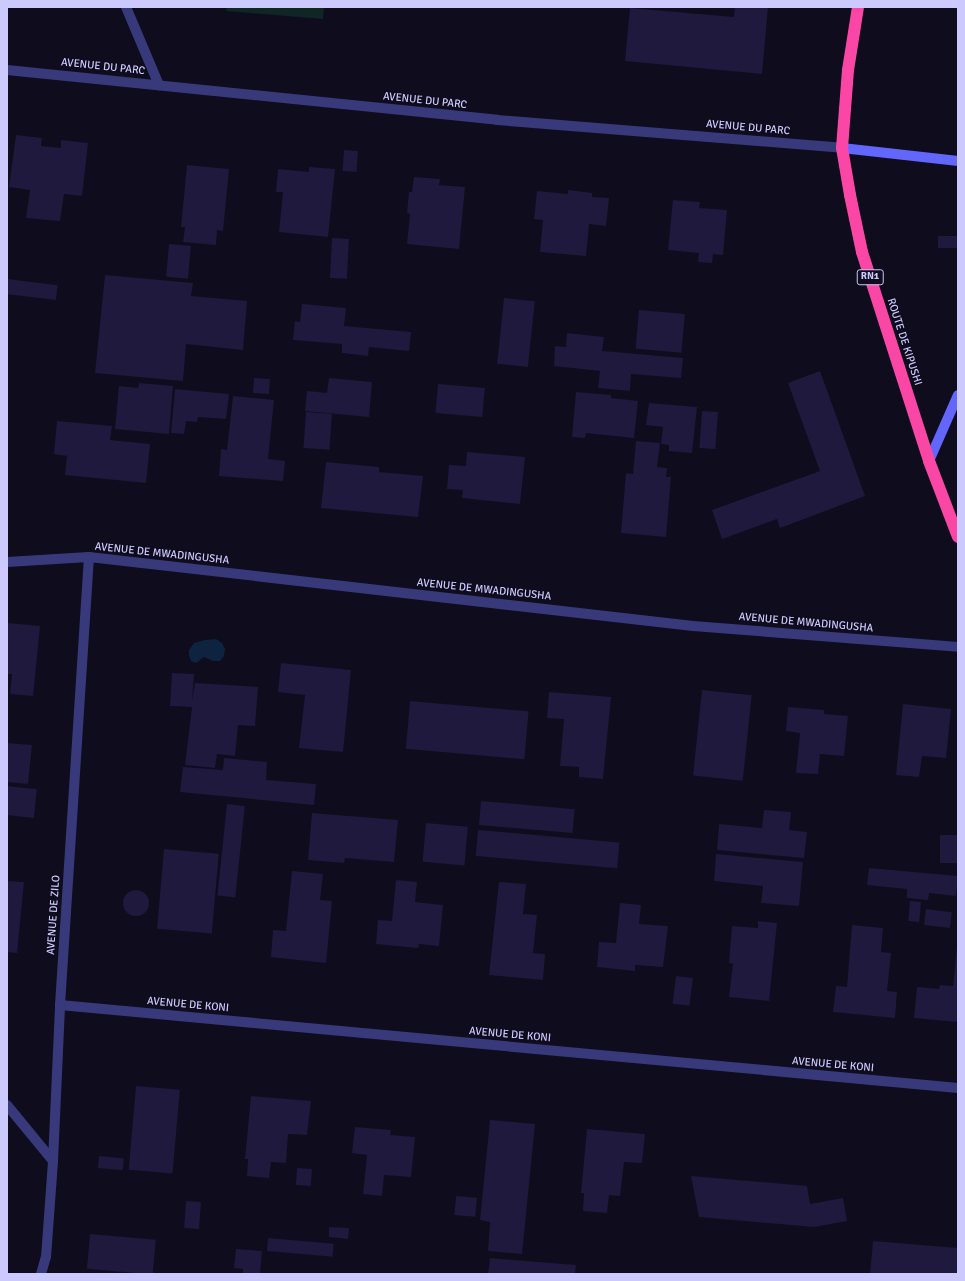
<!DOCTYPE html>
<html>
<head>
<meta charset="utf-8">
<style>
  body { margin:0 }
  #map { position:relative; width:965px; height:1281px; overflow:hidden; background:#0e0c1d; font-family:Signika,sans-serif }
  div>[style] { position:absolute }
  .green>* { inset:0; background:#0f2624 }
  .water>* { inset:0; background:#0d2340 }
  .building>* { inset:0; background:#1e193d; transform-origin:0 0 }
  .round { border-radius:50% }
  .lane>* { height:10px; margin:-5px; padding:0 5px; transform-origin:5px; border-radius:5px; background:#38397b }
  .street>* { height:10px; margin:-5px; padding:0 5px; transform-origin:5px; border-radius:5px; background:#38397b }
  .secondary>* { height:10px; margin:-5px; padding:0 5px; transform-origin:5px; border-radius:5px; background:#6366fb }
  .highway>* { height:12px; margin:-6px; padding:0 6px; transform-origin:6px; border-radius:6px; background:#fa47a6 }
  span { translate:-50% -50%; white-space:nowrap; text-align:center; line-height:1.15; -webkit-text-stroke:3px #0e0c1d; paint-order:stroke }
  .shield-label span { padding:1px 3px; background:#0e0c1d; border:1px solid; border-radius:3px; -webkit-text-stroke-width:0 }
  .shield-label { font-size:10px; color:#ccc9fe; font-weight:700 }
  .street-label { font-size:11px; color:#ccc9fe }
  .frame { position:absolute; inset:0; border:8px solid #ccc9fe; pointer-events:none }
</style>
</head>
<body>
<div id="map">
  <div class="green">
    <div style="clip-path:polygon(227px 7px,324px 7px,323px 19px,226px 11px)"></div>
  </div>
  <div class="water">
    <div style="clip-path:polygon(216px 639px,222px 643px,225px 649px,224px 656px,220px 661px,213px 661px,204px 657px,196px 663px,191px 661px,189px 656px,189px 650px,194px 643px,205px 640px)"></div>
  </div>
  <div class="building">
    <div style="clip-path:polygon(735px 7px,768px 7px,762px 74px,625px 61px,630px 8px,734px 17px)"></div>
    <div style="clip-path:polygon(16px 135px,42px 138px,41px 146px,61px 148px,61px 140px,88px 143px,82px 196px,64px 194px,60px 221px,26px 218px,30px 190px,9px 187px)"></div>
    <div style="left:344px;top:150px;width:14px;height:21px;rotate:4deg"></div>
    <div style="clip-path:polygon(187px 165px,229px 169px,223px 231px,217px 230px,216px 245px,183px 242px,185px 227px,181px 227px)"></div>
    <div style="clip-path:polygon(309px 167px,335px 169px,328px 237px,279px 232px,283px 192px,276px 192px,278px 169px,309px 172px)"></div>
    <div style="clip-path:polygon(414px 177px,440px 179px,439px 185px,465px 187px,459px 249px,407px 244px,410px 214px,407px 213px,409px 192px,412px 192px)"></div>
    <div style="clip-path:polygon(568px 190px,592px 193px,592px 197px,609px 198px,606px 226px,589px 224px,586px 256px,540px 252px,543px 220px,534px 219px,537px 191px,568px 194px)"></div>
    <div style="clip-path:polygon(673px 200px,700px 202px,699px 208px,727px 210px,723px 255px,713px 254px,712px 263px,698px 262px,699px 253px,668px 250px)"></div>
    <div style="left:958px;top:236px;width:12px;height:20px;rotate:90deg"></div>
    <div style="left:332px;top:238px;width:17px;height:40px;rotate:3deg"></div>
    <div style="left:169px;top:244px;width:22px;height:33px;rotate:5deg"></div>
    <div style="clip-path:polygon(105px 275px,193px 283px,191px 296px,247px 301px,243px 350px,186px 344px,183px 381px,95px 373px)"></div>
    <div style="left:7px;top:279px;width:51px;height:15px;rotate:7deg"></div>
    <div style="left:504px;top:298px;width:31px;height:66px;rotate:6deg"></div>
    <div style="clip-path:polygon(302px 304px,346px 308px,344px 326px,411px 332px,409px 351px,369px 347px,368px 356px,342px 353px,342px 344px,293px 340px,295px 321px,300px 322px)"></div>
    <div style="left:639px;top:310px;width:46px;height:39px;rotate:5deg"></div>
    <div style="clip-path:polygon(567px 333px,604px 337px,602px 351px,683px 358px,681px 378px,631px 374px,630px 391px,598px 388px,600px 371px,554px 366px,555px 346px,566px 347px)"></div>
    <div style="clip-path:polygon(820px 371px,865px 496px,780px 528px,777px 519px,722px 539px,712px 510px,820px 471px,788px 383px)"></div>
    <div style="left:254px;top:378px;width:16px;height:15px;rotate:4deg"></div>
    <div style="clip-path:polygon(329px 378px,372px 382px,369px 417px,305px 411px,307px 391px,327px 393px)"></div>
    <div style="clip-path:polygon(139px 383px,173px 386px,169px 434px,115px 429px,119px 386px,138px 388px)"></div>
    <div style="left:438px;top:384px;width:47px;height:29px;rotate:5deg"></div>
    <div style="clip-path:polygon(175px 389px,229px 394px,226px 419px,198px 417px,197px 422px,186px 421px,184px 434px,171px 433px)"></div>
    <div style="clip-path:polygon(576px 392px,611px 395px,611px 398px,638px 401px,634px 438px,586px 433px,585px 438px,572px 437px)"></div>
    <div style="clip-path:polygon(233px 396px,274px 400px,268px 459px,285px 461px,283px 481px,219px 476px,221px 449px,227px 450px)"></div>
    <div style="clip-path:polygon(649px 403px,697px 407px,692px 453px,669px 451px,669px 445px,661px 444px,663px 427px,646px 425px)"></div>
    <div style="left:702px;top:411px;width:16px;height:37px;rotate:4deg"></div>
    <div style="left:306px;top:412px;width:26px;height:36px;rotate:4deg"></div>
    <div style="clip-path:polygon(57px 421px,112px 426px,110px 440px,150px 444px,146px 483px,65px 475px,67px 456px,54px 454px)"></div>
    <div style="clip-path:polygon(636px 441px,660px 443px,657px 467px,667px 468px,666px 477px,671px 477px,666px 537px,621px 533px,626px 473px,633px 474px)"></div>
    <div style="clip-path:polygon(467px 452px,525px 457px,520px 504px,462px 498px,463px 490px,447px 489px,449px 465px,466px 466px)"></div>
    <div style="clip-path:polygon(326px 462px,379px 467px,379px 472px,423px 476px,418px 517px,321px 508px)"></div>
    <div style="clip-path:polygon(7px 623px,40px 626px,33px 696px,10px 694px,12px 674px,7px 674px)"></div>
    <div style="clip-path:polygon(281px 663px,351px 670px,343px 752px,299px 748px,305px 695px,278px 692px)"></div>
    <div style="clip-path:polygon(172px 673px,194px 674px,192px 701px,195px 683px,258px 687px,255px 726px,238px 725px,235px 756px,217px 754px,215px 768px,185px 765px,192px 707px,170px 706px)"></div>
    <div style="left:702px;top:690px;width:50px;height:86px;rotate:6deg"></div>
    <div style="clip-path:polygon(549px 692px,611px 697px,603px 779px,579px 777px,579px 767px,560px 766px,564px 719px,547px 718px)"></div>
    <div style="left:410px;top:701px;width:119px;height:48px;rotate:5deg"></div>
    <div style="clip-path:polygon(903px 704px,951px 709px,946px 758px,922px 756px,919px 777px,896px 775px)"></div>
    <div style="clip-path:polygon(788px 707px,824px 710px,824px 714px,848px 716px,844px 756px,820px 754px,818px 774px,796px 773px,800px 733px,786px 731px)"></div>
    <div style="clip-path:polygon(7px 743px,32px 745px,28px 784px,7px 782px)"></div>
    <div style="clip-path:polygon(224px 758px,267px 762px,266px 780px,316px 784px,314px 805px,180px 792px,183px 767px,223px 770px)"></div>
    <div style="left:7px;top:786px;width:30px;height:29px;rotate:6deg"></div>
    <div style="left:481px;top:801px;width:94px;height:24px;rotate:5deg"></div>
    <div style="left:227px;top:804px;width:18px;height:92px;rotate:6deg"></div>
    <div style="clip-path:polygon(764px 810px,791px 812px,789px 830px,807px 832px,804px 858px,717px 850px,719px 824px,762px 828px)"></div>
    <div style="clip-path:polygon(312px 813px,398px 820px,394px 862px,345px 858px,344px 863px,308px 860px)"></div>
    <div style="left:426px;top:823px;width:42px;height:39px;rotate:5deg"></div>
    <div style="left:478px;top:830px;width:142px;height:26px;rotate:5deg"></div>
    <div style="left:940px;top:835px;width:18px;height:28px"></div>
    <div style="left:164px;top:849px;width:55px;height:80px;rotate:5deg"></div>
    <div style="clip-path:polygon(716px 854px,803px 862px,799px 906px,761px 903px,763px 886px,714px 881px)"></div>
    <div style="clip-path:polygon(869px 868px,958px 876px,956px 896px,929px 893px,928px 900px,907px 898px,907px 889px,867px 885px)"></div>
    <div style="clip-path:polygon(292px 871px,323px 874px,320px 900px,332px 901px,326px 963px,271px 957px,273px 930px,286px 931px)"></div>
    <div style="clip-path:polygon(396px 880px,417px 882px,415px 902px,443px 905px,439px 946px,419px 944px,418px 948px,376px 944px,378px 920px,392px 921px)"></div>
    <div style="clip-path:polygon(7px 881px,24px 882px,17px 953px,7px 952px)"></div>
    <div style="clip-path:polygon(499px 882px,526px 884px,523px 914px,537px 915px,533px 953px,545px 954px,543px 980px,489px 975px)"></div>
    <div class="round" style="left:123px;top:890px;width:26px;height:26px"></div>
    <div style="left:910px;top:901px;width:11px;height:20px;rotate:5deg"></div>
    <div style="clip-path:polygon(620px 903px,641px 905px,639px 924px,668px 926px,663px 967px,635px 965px,635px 971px,597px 967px,599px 942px,616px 943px)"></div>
    <div style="left:926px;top:909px;width:26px;height:16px;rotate:7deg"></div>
    <div style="clip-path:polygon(758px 921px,777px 923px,769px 1001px,729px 997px,733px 964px,729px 963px,732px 926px,758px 928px)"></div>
    <div style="clip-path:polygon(852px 925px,883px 928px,881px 952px,891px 953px,887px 991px,897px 992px,895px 1018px,833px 1012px,836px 986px,847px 987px)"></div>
    <div style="clip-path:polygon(957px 947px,958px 1022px,914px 1018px,917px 987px,939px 989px,940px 985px,953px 986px)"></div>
    <div style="left:676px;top:976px;width:17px;height:28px;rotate:7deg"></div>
    <div style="left:136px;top:1086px;width:44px;height:84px;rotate:5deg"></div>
    <div style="clip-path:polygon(251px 1096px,311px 1101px,307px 1135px,288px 1134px,286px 1163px,271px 1162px,269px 1178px,247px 1176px,248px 1159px,245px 1159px)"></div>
    <div style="clip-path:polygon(490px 1120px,535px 1124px,522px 1254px,488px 1251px,490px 1222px,480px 1220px)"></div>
    <div style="clip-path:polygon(355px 1127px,391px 1130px,390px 1135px,415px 1137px,411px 1177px,384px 1175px,382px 1196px,363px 1194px,367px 1155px,352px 1153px)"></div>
    <div style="clip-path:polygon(587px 1129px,645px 1134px,642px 1163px,624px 1162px,620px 1196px,609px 1195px,607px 1213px,583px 1211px,584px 1193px,581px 1193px)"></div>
    <div style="left:99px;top:1156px;width:25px;height:12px;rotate:5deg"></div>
    <div style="left:297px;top:1168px;width:15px;height:17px;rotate:4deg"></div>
    <div style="clip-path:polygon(691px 1176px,807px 1186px,810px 1204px,843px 1198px,847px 1221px,814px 1227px,699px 1217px)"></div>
    <div style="left:456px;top:1196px;width:21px;height:19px;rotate:5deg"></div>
    <div style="left:186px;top:1201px;width:15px;height:27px;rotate:4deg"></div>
    <div style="clip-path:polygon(329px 1227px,349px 1228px,348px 1239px,329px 1237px)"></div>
    <div style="left:90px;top:1234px;width:66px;height:35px;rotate:5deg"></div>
    <div style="left:268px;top:1238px;width:66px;height:13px;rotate:5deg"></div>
    <div style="clip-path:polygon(873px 1241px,958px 1248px,958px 1274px,870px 1274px)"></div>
    <div style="clip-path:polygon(236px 1249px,262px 1251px,260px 1274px,243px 1274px,243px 1269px,234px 1268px)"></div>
    <div style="clip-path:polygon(490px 1258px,576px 1265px,575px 1274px,488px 1274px)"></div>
  </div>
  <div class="lane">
    <div style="left:126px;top:7px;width:85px;rotate:67.1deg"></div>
  </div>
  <div class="street">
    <div style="left:7px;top:70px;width:493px;rotate:5.8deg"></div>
    <div style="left:497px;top:120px;width:346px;rotate:4.6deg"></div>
    <div style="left:7px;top:562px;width:82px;rotate:-3.5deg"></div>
    <div style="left:89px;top:557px;width:608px;rotate:6.52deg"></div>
    <div style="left:693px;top:626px;width:266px;rotate:4.5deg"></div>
    <div style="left:60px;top:1005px;width:902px;rotate:5.28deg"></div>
    <div style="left:7px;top:1105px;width:72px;rotate:50.6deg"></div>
    <div style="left:41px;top:1274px;width:18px;rotate:-74deg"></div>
    <div style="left:46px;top:1257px;width:96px;rotate:-85.8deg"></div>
    <div style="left:53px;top:1161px;width:156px;rotate:-87.4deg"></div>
    <div style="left:60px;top:1005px;width:449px;rotate:-86.3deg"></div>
  </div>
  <div class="secondary">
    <div style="left:842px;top:148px;width:117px;rotate:6.4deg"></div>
    <div style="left:929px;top:461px;width:72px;rotate:-66.3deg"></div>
  </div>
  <div class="highway">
    <div style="left:858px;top:7px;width:64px;rotate:99deg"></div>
    <div style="left:848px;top:70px;width:78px;rotate:94.4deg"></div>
    <div style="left:842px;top:148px;width:48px;rotate:80.3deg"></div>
    <div style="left:850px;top:195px;width:58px;rotate:78.1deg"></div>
    <div style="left:862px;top:252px;width:219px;rotate:72.2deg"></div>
    <div style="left:929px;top:461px;width:81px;rotate:69.1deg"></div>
  </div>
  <div class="shield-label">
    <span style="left:870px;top:277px">RN1</span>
  </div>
  <div class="street-label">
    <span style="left:103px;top:67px;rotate:6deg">AVENUE DU PARC</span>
    <span style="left:425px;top:101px;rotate:6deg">AVENUE DU PARC</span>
    <span style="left:748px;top:128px;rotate:5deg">AVENUE DU PARC</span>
    <span style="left:904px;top:342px;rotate:72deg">ROUTE DE KIPUSHI</span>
    <span style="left:162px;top:554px;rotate:6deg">AVENUE DE MWADINGUSHA</span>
    <span style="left:484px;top:590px;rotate:6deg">AVENUE DE MWADINGUSHA</span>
    <span style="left:806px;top:623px;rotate:5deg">AVENUE DE MWADINGUSHA</span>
    <span style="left:54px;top:915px;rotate:-86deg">AVENUE DE ZILO</span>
    <span style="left:188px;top:1005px;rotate:5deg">AVENUE DE KONI</span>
    <span style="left:510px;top:1035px;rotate:5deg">AVENUE DE KONI</span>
    <span style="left:833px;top:1065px;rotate:5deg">AVENUE DE KONI</span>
  </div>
  <div class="frame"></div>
</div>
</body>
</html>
